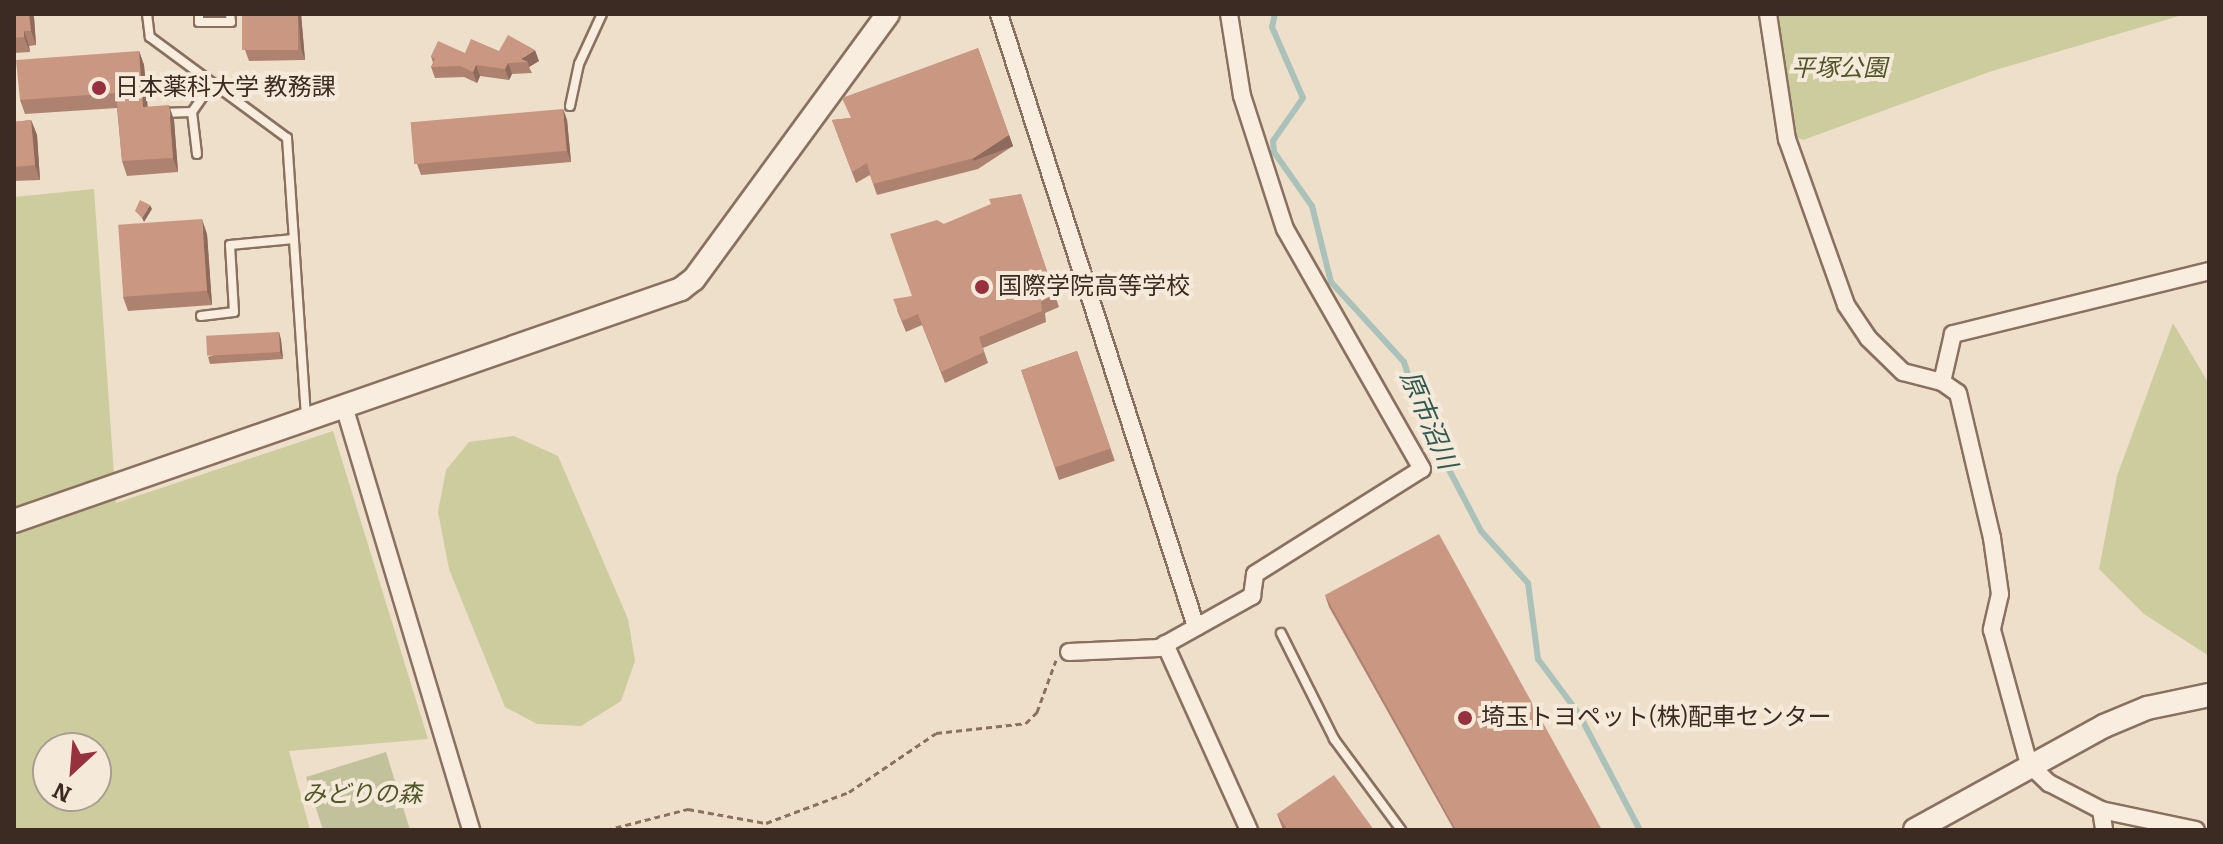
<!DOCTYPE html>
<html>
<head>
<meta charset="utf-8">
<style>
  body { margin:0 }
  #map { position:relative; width:2223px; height:844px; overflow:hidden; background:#eedfca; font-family:Bitter,"Noto Sans JP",serif }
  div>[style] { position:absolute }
  .green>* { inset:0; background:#cccc9e }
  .cemetery>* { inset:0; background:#c1c29c }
  .stream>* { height:6px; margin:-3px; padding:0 3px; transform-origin:3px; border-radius:3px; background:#aac2b9 }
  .path>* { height:3px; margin-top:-1.5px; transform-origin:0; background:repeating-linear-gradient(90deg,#8a715f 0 6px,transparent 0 10px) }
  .roads { filter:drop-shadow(2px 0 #8a715f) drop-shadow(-2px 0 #8a715f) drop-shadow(0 2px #8a715f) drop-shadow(0 -2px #8a715f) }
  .lane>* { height:8px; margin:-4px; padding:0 4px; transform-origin:4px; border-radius:4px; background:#f8edde }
  .street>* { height:16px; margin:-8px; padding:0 8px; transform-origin:8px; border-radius:8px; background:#f8edde }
  .secondary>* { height:22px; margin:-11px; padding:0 11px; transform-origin:11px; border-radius:11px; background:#f8edde }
  .wall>* { inset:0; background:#ae8270; transform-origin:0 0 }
  .shaded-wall>* { inset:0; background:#8d6a5b; transform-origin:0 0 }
  .building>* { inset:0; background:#ca9782; transform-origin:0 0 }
  .dots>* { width:22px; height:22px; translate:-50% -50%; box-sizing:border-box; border:4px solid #f5eada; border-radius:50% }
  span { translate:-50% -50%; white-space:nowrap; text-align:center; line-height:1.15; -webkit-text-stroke:8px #f5eada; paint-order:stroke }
  .park-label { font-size:24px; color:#515729; font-style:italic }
  .poi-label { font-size:24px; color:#3b2b22 }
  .left { translate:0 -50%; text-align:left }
  .water-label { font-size:26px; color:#325a53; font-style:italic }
  .frame { position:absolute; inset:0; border:16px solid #3b2b22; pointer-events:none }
  .north { position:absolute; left:32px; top:732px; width:80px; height:80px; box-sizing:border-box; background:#f5eada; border:2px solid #ab9e90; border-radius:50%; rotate:206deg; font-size:22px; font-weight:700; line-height:32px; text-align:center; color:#3b2b22 }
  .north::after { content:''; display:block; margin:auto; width:28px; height:36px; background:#97313d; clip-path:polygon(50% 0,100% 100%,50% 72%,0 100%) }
</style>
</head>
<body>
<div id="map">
  <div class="green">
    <div style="clip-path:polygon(1776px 14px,2186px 14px,1992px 71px,1803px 140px,1792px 135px)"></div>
    <div style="clip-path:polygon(evenodd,94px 189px,116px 503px,333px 431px,428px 739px,289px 751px,310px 830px,14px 830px,14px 197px,94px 189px,48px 748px,96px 748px,96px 796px,48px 796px,48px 748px)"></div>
    <div style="clip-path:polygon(2173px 323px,2209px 384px,2209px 656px,2144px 614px,2099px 569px,2117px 476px)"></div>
    <div style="clip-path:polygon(514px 436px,558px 456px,628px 619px,635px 661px,621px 701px,581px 726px,537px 724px,505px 707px,449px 569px,438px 512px,446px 470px,469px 442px)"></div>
  </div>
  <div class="cemetery">
    <div style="clip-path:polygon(386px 752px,410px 830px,323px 830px,306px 777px)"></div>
  </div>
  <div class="stream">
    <div style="left:1275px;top:14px;width:13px;rotate:103deg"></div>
    <div style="left:1272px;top:27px;width:77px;rotate:66.4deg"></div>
    <div style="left:1303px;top:98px;width:52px;rotate:124.9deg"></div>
    <div style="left:1273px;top:141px;width:11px;rotate:85deg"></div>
    <div style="left:1274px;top:152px;width:66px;rotate:54.9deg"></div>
    <div style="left:1312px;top:206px;width:78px;rotate:76deg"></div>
    <div style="left:1331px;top:282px;width:108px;rotate:47.6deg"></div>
    <div style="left:1404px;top:362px;width:59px;rotate:72.2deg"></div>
    <div style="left:1422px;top:418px;width:127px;rotate:62.4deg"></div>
    <div style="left:1481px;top:531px;width:70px;rotate:47.9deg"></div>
    <div style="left:1528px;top:583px;width:77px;rotate:82.5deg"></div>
    <div style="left:1538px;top:659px;width:69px;rotate:53.3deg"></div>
    <div style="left:1579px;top:714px;width:131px;rotate:62.3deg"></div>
  </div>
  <div class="path">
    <div style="left:606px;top:830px;width:85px;rotate:-14.4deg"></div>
    <div style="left:688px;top:809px;width:79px;rotate:10.2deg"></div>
    <div style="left:766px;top:823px;width:89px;rotate:-20.5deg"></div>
    <div style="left:849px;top:792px;width:105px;rotate:-34.1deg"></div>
    <div style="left:936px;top:733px;width:91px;rotate:-6.3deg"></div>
    <div style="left:1026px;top:723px;width:16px;rotate:-45deg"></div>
    <div style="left:1037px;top:712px;width:55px;rotate:-69.9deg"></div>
  </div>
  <div class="roads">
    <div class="lane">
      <div style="left:147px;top:14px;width:23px;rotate:83deg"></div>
      <div style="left:150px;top:37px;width:170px;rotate:36.4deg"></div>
      <div style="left:287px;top:138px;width:282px;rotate:86.1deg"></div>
      <div style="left:199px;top:14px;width:8px;rotate:90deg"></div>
      <div style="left:199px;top:22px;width:32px"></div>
      <div style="left:231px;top:22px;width:8px;rotate:-97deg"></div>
      <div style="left:570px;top:106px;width:43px;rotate:-77.9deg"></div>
      <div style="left:579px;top:64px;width:55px;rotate:-65.3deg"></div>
      <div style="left:161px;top:113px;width:31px;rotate:-2deg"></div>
      <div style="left:197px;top:154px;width:42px;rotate:-96.8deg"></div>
      <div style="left:192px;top:112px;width:35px;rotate:-55deg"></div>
      <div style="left:201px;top:316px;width:33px;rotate:-7deg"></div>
      <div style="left:234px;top:312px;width:67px;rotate:-93.4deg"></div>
      <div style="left:230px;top:245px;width:64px;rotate:-5.4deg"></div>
      <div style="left:1281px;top:633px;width:119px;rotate:63.4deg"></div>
      <div style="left:1334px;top:739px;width:113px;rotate:53.6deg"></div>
    </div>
    <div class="street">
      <div style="left:999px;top:14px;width:644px;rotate:72.18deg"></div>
      <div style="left:1768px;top:14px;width:126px;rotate:81.4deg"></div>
      <div style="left:1787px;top:139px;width:176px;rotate:70.4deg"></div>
      <div style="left:1846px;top:305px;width:40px;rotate:56deg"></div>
      <div style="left:1868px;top:338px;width:49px;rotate:44.2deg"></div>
      <div style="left:1903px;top:372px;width:40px;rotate:14.4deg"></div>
      <div style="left:1942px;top:382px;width:19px;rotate:35deg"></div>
      <div style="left:1958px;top:393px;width:149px;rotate:76.8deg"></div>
      <div style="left:1992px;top:538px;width:57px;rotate:81.9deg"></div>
      <div style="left:2000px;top:594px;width:37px;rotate:103deg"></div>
      <div style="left:1992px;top:630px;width:139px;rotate:74.6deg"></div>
      <div style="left:2029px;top:764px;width:28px;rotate:44deg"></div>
      <div style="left:2049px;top:783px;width:59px;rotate:27.4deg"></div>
      <div style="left:2101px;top:810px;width:97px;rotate:11.9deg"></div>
      <div style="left:1942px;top:382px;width:49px;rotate:-77.1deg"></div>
      <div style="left:1953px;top:334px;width:264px;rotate:-13.8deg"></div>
      <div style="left:344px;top:406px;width:443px;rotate:73.3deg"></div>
      <div style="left:1165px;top:644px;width:204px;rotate:65.7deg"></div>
      <div style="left:1069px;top:652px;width:90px;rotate:-2.5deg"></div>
      <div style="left:1159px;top:648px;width:107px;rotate:-29.2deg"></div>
      <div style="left:1252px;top:596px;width:22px;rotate:-82deg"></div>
      <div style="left:1255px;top:574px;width:197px;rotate:-32.2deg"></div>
      <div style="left:1422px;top:469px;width:276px;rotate:-119.7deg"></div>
      <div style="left:1285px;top:229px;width:140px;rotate:-107.9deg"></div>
      <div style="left:1242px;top:96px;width:83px;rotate:-99deg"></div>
      <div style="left:2101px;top:810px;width:20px;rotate:81deg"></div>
    </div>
    <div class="secondary">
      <div style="left:14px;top:521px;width:706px;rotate:-19.18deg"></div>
      <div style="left:681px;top:289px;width:16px;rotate:-38deg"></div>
      <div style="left:694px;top:279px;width:328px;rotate:-53.8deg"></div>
      <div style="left:1915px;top:830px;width:216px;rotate:-28.8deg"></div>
      <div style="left:2104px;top:726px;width:47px;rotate:-22.7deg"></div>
      <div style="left:2147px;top:708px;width:63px;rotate:-11.8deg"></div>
    </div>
  </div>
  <div class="wall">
    <div style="clip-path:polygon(14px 14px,34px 17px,36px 45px,29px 46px,30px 52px,14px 53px)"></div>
    <div style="clip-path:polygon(242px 14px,301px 14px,305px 60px,249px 61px,245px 50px)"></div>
    <div style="clip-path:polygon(978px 48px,1013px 146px,978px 169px,877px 195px,870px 175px,856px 183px,832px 120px,850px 118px)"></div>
    <div style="clip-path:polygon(139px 51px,144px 65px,147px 107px,174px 120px,178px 172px,127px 176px,122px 161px,117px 108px,25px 114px,20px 100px)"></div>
    <div style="clip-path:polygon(499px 51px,539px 61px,529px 67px,532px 73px,512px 74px,509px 80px,480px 76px,477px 83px,464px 77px,435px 78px,431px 67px,433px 63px,431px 56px)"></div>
    <div style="clip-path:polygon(563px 109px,567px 120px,571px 162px,421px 175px,417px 164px)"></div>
    <div style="clip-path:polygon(31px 120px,37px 135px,40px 180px,14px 181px,14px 122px)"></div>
    <div style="clip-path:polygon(1021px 194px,1059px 307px,1045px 313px,1046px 322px,983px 348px,988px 363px,945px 383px,922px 325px,906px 332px,897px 310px,912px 296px,944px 224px)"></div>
    <div style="clip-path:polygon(207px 234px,212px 305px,128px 311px,123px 297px)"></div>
    <div style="clip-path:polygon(279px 332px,281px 340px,283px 359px,210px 364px,208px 357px)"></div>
    <div style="left:1077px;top:351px;width:116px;height:59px;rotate:71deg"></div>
    <div style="clip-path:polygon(1325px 595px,1602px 830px,1454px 830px,1329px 607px)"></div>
    <div style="clip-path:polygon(1277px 814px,1374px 830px,1283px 830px)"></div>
  </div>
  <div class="shaded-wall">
    <div style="clip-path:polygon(29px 14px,33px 14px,34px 17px,36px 45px,31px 31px)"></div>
    <div style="clip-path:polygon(298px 14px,301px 14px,305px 60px,301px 49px)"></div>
    <div style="clip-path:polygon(24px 31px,29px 46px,30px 52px,24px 37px)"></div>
    <div style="clip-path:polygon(535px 50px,539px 61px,529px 67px,528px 62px,521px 59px)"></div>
    <div style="clip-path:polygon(139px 51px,144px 65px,149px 121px,143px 107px)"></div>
    <div style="clip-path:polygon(508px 63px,512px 74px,509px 80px,505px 69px)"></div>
    <div style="clip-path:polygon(476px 65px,480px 76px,477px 83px,473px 72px)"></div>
    <div style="clip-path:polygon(169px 105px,174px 120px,178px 172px,173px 158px)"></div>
    <div style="clip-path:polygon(563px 109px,567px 120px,571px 162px,567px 151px)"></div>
    <div style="clip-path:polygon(31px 120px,37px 135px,40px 180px,35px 165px)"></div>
    <div style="left:1009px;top:135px;width:12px;height:42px;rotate:70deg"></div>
    <div style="clip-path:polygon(150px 205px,152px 209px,144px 222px,142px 218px)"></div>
    <div style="clip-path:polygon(202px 219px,207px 234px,212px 305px,207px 291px)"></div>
    <div style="clip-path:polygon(279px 332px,281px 340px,283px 359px,280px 352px)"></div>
  </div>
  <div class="building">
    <div style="clip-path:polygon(14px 14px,29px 14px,31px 31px,24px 31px,24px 37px,14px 38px)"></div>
    <div style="left:242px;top:14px;width:56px;height:36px"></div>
    <div style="clip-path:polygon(508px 35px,535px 50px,521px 59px,528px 62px,508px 63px,505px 69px,476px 65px,473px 72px,460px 66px,431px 67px,435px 59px,431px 56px,438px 41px,465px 53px,471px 39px,499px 51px)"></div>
    <div style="clip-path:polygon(978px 48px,1009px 135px,974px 158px,873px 184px,867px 163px,852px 172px,832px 120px,851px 118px,842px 98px)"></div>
    <div style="clip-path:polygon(139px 51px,143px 107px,169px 105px,173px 158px,122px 161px,116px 93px,20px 100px,16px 60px)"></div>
    <div style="left:563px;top:109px;width:42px;height:153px;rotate:85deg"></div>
    <div style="clip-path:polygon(31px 120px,35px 165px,14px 167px,14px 122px)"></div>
    <div style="clip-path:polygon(1021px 194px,1055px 295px,1041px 301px,1042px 311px,979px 337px,984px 352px,941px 372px,918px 314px,902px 321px,893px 299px,912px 296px,890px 234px,937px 220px,944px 224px,991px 204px,989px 199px)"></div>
    <div style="clip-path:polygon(140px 200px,150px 205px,142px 218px,135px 211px)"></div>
    <div style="left:202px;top:219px;width:72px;height:84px;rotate:86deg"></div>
    <div style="left:279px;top:332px;width:20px;height:73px;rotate:87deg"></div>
    <div style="left:1077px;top:351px;width:103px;height:59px;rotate:71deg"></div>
    <div style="clip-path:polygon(1439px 534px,1602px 830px,1456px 830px,1325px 595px)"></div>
    <div style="clip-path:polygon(1334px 775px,1374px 830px,1288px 830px,1277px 814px)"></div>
  </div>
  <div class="dots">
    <div style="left:99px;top:88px;background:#97313d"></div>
    <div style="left:982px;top:287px;background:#97313d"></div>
    <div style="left:1465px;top:718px;background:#97313d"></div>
  </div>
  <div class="park-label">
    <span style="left:1839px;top:69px">平塚公園</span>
    <span style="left:362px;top:795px">みどりの森</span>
  </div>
  <div class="poi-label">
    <span class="left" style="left:115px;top:88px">日本薬科大学 教務課</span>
    <span class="left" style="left:998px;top:287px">国際学院高等学校</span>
    <span class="left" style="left:1481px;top:718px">埼玉トヨペット(株)配車センター</span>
  </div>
  <div class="water-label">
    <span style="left:1428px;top:420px;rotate:67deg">原市沼川</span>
  </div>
  <div class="frame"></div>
  <div class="north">N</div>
</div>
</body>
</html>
